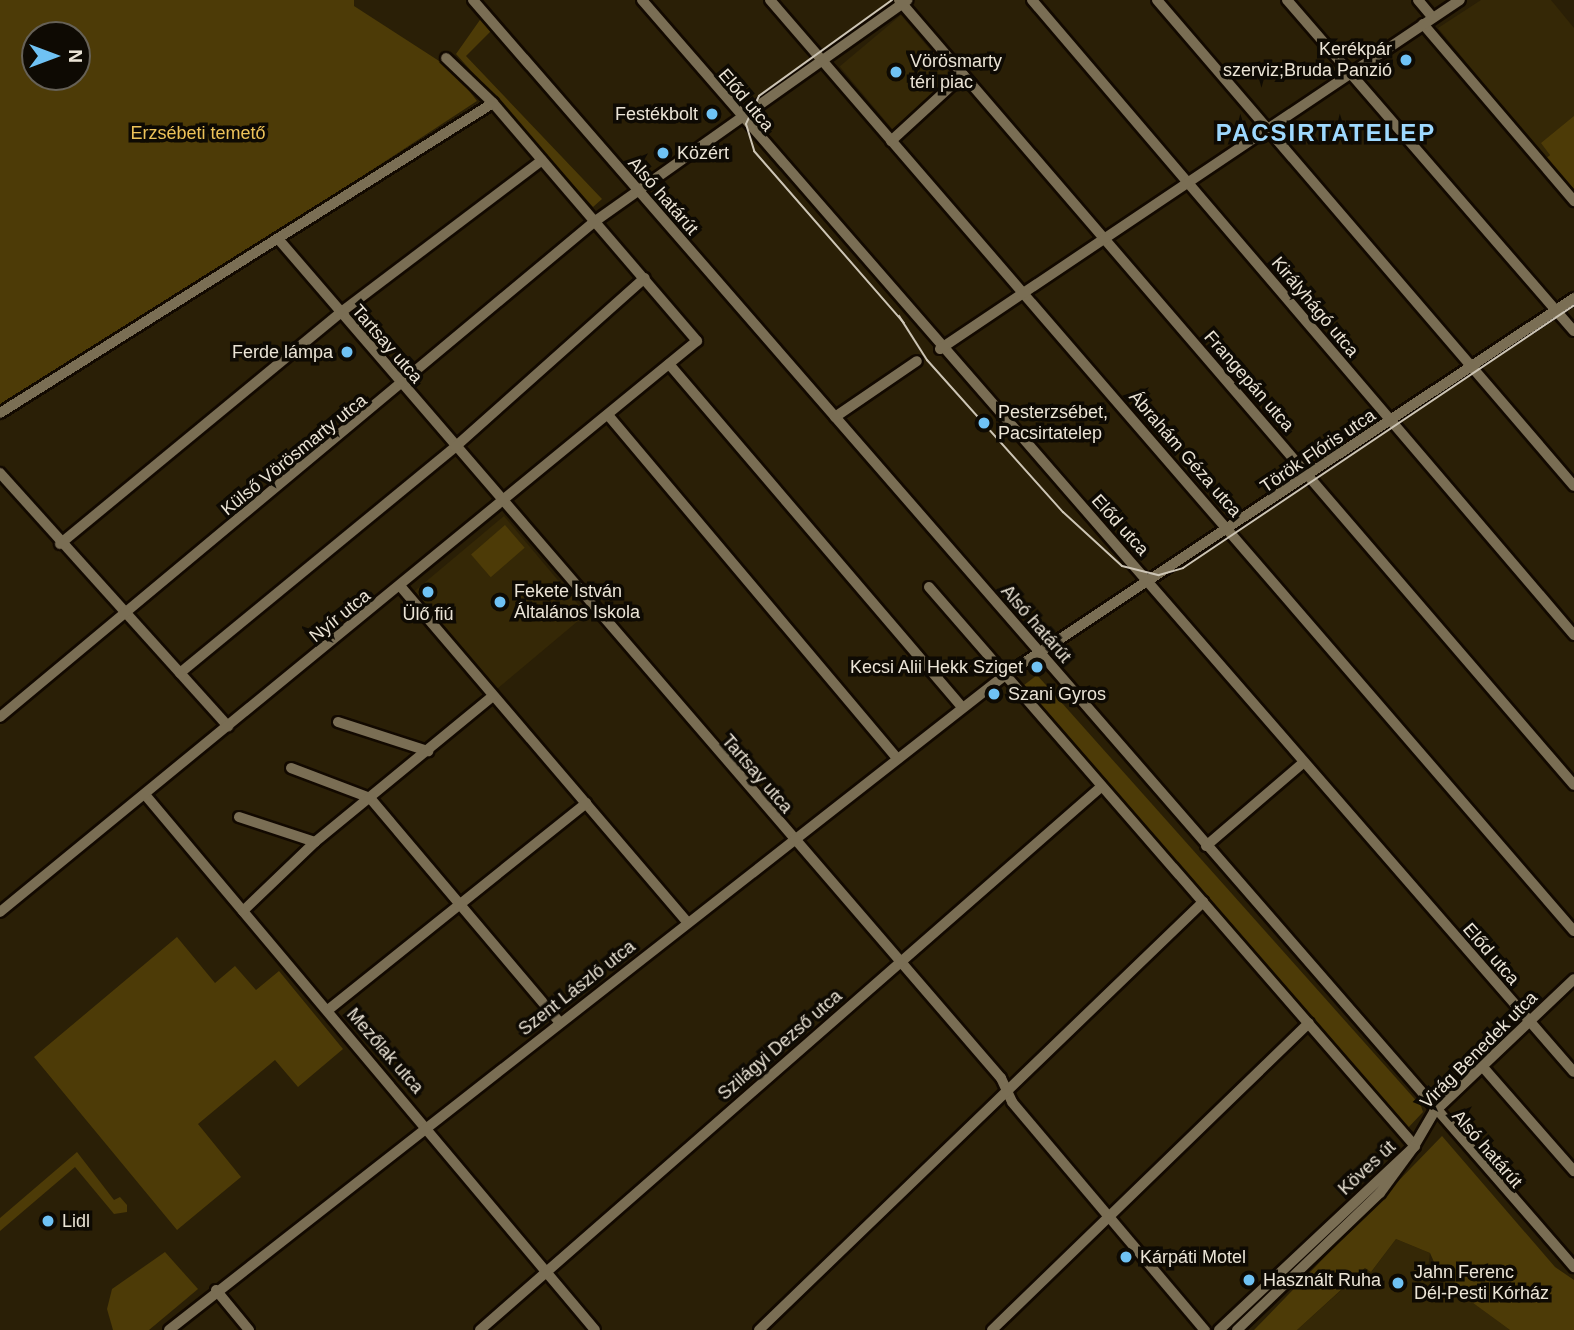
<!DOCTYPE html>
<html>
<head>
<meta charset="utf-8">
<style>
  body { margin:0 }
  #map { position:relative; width:1574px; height:1330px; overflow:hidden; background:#2a1f06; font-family:Arial,sans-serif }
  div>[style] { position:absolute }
  .built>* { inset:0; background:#352806; transform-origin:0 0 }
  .green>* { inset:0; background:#4d3b07; transform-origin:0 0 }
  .roads { filter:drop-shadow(2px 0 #120900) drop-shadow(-2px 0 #120900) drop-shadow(0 2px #120900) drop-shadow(0 -2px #120900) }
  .minor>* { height:10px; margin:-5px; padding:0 5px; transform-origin:5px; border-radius:5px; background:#7a6e54 }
  .tram>* { height:2px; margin:-1px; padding:0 1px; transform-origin:1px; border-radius:1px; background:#cdc5b5 }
  .dots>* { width:19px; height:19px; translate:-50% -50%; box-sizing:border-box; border:4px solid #0e0a03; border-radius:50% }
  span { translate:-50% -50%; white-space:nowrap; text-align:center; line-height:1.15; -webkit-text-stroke:7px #0e0a03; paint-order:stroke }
  .poi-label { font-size:18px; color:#ebe4d6 }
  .right { translate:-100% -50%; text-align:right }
  .left { translate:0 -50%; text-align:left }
  .street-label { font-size:18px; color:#ebe4d6 }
  .park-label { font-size:18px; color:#edc259 }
  .district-label { font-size:24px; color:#9ed9ff; font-weight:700; letter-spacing:2px }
  .north { position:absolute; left:21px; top:21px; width:70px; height:70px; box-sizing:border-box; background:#0e0a03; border:2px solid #666157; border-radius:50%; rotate:90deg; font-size:19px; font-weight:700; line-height:28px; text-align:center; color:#ebe4d6 }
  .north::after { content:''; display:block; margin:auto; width:24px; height:32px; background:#6fc2f4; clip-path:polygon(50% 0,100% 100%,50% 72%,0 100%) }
</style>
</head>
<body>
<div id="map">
  <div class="built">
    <div style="clip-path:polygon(1481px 0,1551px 0,1574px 28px,1574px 135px,1545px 159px,1438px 28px)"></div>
    <div style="left:901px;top:15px;width:82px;height:80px;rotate:50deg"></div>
    <div style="left:504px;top:516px;width:128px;height:117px;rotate:50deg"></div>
    <div style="clip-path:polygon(1396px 1239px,1430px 1253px,1428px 1269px,1510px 1330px,1297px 1330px,1366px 1268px,1372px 1271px)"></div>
  </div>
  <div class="green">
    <div style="clip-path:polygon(evenodd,0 0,354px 0,354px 6px,453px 70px,477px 101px,311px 210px,314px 216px,0 409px,0 0,35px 35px,77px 35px,77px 77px,35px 77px,35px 35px)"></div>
    <div style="clip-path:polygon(482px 17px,492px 30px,466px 56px,602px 199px,593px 207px,456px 54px)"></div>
    <div style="clip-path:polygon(1574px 116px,1574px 191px,1545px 159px,1550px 155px,1541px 143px)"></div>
    <div style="left:505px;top:525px;width:30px;height:45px;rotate:49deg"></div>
    <div style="clip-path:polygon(1037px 675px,1421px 1106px,1423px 1112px,1407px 1129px,1019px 689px)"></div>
    <div style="clip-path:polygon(177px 937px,215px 983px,235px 966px,256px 990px,279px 971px,343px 1049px,298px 1087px,275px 1060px,198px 1124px,241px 1177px,177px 1230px,34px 1057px)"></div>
    <div style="clip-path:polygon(1442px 1136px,1555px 1267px,1574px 1280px,1574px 1330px,1510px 1330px,1428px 1270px,1434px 1262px,1430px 1253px,1396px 1239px,1371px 1272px,1365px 1268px,1297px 1330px,1254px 1330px)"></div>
    <div style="clip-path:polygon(77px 1152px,114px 1200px,120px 1197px,127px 1205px,127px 1212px,114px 1214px,75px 1167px,0 1231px,0 1218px)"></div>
    <div style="clip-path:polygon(165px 1252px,198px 1289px,149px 1330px,113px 1330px,107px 1309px,112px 1289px)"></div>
  </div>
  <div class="roads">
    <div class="minor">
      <div style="left:473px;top:0;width:1679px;rotate:49.01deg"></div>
      <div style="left:642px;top:0;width:1420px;rotate:49deg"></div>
      <div style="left:770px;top:0;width:1230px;rotate:49.19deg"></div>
      <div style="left:899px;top:0;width:1035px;rotate:49.31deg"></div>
      <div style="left:1032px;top:0;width:835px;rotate:49.52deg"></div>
      <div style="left:1157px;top:0;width:640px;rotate:49.37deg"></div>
      <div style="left:1287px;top:0;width:438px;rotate:49.1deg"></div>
      <div style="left:1418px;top:0;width:23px;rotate:50deg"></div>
      <div style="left:1423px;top:24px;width:233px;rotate:49.5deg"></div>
      <div style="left:891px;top:141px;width:98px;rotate:-42.5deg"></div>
      <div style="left:280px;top:241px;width:1105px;rotate:49.26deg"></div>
      <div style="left:1001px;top:1078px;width:26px;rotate:65deg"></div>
      <div style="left:1012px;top:1102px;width:299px;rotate:49.8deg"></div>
      <div style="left:940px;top:349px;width:626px;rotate:-33.87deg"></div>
      <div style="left:669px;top:364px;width:451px;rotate:49.5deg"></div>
      <div style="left:0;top:413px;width:582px;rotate:-32.16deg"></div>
      <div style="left:608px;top:415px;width:449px;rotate:49.9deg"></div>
      <div style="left:835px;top:417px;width:99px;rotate:-34.3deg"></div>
      <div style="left:0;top:473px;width:341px;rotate:48deg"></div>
      <div style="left:60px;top:544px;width:363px;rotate:-39.5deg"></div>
      <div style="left:340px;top:313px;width:253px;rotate:-37.1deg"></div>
      <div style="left:401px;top:587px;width:440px;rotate:49.5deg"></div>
      <div style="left:929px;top:587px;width:741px;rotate:49deg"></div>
      <div style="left:180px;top:673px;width:356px;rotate:-39.4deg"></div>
      <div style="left:455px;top:447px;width:254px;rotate:-41.7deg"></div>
      <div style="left:0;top:717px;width:773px;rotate:-39.81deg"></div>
      <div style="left:594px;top:222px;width:384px;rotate:-35.3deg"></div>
      <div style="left:338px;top:722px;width:95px;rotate:17.9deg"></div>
      <div style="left:291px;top:768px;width:85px;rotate:20.8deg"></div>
      <div style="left:370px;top:798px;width:293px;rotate:49.8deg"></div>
      <div style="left:147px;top:797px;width:696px;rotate:49.95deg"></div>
      <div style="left:239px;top:817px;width:80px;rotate:18.2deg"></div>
      <div style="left:1206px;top:846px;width:128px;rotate:-40.6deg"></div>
      <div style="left:243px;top:911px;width:100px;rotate:-43.8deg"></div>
      <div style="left:315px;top:842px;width:230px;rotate:-39.4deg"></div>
      <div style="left:0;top:912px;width:901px;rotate:-39.33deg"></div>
      <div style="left:697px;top:341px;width:313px;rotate:-130.6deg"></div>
      <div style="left:493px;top:103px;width:65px;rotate:-136.2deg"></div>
      <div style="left:328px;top:1010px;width:331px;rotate:-38.7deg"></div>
      <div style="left:1482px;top:1066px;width:140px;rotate:48.8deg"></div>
      <div style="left:216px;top:1290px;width:52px;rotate:50.5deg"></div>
      <div style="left:169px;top:1330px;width:1061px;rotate:-38.07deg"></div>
      <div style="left:1004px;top:676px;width:684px;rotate:-33.55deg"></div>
      <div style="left:480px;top:1330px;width:826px;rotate:-41.17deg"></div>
      <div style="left:759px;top:1330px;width:617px;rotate:-43.95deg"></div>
      <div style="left:992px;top:1330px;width:441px;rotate:-44.1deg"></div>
      <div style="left:1219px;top:1330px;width:266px;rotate:-43.2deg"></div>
      <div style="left:1413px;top:1148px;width:42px;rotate:-59.7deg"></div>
      <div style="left:1434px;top:1112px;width:193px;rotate:-43.5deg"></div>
      <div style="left:1237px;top:1330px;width:198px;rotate:-43.8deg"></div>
      <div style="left:1380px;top:1193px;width:56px;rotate:-53.7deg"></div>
    </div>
  </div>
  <div class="tram">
    <div style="left:892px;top:0;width:164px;rotate:144.2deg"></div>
    <div style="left:759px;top:96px;width:31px;rotate:115deg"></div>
    <div style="left:746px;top:124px;width:28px;rotate:73deg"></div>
    <div style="left:754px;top:151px;width:228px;rotate:48.9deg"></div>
    <div style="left:899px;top:316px;width:52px;rotate:57.5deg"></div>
    <div style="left:927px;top:360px;width:204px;rotate:48.2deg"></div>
    <div style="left:1063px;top:512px;width:80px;rotate:42.5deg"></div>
    <div style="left:1122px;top:566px;width:38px;rotate:14deg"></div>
    <div style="left:1159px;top:575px;width:25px;rotate:-16deg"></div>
    <div style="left:1183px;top:568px;width:471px;rotate:-33.9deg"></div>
  </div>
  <div class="dots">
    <div style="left:1406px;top:60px;background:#6fc2f4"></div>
    <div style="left:896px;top:72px;background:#6fc2f4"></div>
    <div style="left:712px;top:114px;background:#6fc2f4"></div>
    <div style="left:663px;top:153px;background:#6fc2f4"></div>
    <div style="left:347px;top:352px;background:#6fc2f4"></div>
    <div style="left:984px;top:423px;background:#6fc2f4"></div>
    <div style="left:428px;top:592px;background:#6fc2f4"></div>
    <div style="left:500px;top:602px;background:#6fc2f4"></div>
    <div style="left:1037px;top:667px;background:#6fc2f4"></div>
    <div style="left:994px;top:694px;background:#6fc2f4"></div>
    <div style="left:48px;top:1221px;background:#6fc2f4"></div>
    <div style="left:1126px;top:1257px;background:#6fc2f4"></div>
    <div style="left:1249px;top:1280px;background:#6fc2f4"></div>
    <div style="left:1398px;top:1283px;background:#6fc2f4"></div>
  </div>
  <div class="poi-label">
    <span class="right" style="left:1392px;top:60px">Kerékpár<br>szerviz;Bruda Panzió</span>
    <span class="left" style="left:910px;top:72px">Vörösmarty<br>téri piac</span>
    <span class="right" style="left:698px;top:114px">Festékbolt</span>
    <span class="left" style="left:677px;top:153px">Közért</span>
    <span class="right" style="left:333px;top:352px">Ferde lámpa</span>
    <span class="left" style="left:998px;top:423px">Pesterzsébet,<br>Pacsirtatelep</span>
    <span class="left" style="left:514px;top:602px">Fekete István<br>Általános Iskola</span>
    <span style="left:428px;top:614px">Ülő fiú</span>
    <span class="right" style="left:1023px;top:667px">Kecsi Alii Hekk Sziget</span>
    <span class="left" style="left:1008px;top:694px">Szani Gyros</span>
    <span class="left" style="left:62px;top:1221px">Lidl</span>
    <span class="left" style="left:1140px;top:1257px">Kárpáti Motel</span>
    <span class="left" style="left:1414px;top:1283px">Jahn Ferenc<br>Dél-Pesti Kórház</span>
    <span class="left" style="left:1263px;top:1280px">Használt Ruha</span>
  </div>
  <div class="street-label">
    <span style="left:746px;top:100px;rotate:50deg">Előd utca</span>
    <span style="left:663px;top:196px;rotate:49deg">Alsó határút</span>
    <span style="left:1315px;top:307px;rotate:50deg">Királyhágó utca</span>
    <span style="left:387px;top:344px;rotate:49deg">Tartsay utca</span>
    <span style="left:1249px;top:381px;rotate:49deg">Frangepán utca</span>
    <span style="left:1318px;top:451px;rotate:-34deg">Török Flóris utca</span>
    <span style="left:1185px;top:454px;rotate:49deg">Ábrahám Géza utca</span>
    <span style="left:294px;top:455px;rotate:-39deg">Külső Vörösmarty utca</span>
    <span style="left:1120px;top:525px;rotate:48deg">Előd utca</span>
    <span style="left:340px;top:616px;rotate:-39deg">Nyír utca</span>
    <span style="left:1036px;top:624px;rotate:49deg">Alsó határút</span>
    <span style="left:757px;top:774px;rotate:49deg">Tartsay utca</span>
    <span style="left:1491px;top:954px;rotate:49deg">Előd utca</span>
    <span style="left:577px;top:988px;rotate:-38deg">Szent László utca</span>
    <span style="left:780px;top:1045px;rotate:-41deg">Szilágyi Dezső utca</span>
    <span style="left:1479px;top:1050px;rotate:-45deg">Virág Benedek utca</span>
    <span style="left:385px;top:1051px;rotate:49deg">Mezőlak utca</span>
    <span style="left:1487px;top:1149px;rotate:49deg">Alsó határút</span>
    <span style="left:1367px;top:1168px;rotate:-43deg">Köves út</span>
  </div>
  <div class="park-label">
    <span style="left:198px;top:133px">Erzsébeti temető</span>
  </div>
  <div class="district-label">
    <span style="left:1326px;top:133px">PACSIRTATELEP</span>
  </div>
  <div class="north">N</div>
</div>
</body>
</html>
